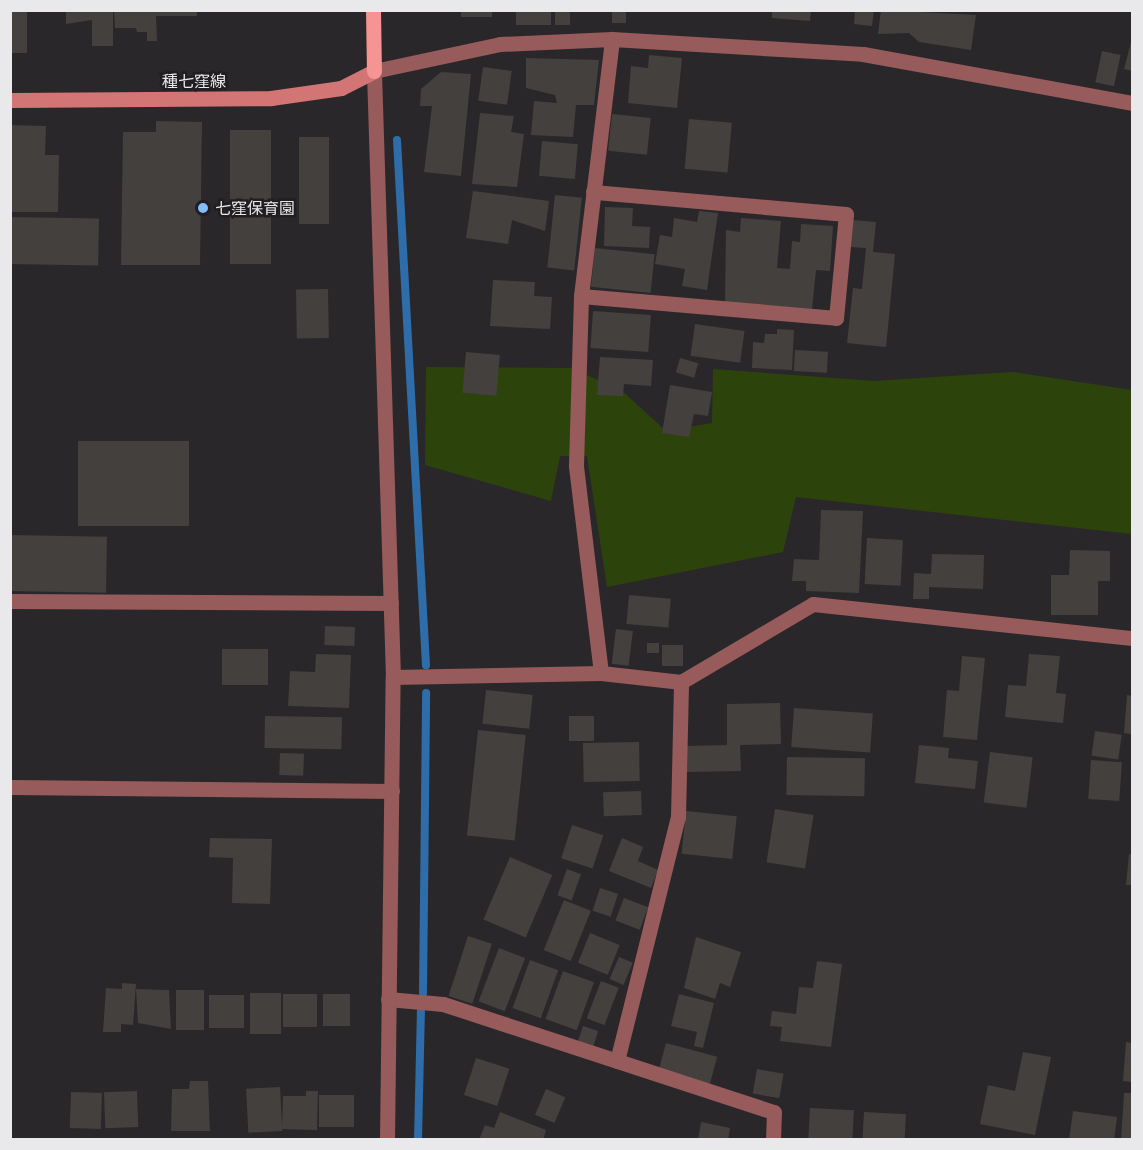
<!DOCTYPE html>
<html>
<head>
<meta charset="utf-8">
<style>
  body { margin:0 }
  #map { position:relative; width:1143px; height:1150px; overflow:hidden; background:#2a272a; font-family:Commissioner,"Noto Sans JP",sans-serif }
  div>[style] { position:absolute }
  .green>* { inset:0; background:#2c440b }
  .stream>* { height:8px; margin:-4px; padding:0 4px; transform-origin:4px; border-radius:4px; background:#2e6da9 }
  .building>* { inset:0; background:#43403e; transform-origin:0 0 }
  .minor>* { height:15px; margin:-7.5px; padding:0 7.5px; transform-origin:7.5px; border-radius:7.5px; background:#965b5a }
  .tertiary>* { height:15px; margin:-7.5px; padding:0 7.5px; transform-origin:7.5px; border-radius:7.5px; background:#965b5a }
  .secondary>* { height:15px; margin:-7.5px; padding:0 7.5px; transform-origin:7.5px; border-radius:7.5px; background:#d47575 }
  .primary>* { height:15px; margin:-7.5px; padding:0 7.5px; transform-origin:7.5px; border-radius:7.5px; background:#f59492 }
  .dots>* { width:16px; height:16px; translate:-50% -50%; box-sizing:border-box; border:3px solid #201e20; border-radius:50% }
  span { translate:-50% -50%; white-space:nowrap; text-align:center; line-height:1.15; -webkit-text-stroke:5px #201e20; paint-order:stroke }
  .street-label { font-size:16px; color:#e9e8ea }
  .poi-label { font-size:16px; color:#e9e8ea }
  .left { translate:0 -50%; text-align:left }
  .frame { position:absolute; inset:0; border:12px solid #e9e8ea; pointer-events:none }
</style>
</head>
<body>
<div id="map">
  <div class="green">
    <div style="clip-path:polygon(426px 367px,571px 368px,621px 390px,666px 431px,712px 423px,713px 369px,874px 381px,1012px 372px,1132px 390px,1132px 534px,796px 497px,783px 552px,607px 587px,587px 456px,560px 456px,551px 501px,425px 465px)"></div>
  </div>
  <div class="stream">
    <div style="left:397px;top:140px;width:526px;rotate:86.84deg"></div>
    <div style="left:423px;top:993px;width:300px;rotate:-89.4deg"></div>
    <div style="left:418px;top:1140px;width:129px;rotate:-88.7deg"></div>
  </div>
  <div class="building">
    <div style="left:10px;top:10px;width:17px;height:43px"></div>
    <div style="clip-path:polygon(66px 10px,113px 10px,113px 46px,92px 46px,92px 20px,66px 24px)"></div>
    <div style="clip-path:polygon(114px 10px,197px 10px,197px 16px,156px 16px,157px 41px,147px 41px,147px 32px,137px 32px,136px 28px,115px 28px)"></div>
    <div style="left:461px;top:10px;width:31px;height:7px"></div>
    <div style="left:516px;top:10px;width:35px;height:15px"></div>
    <div style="left:555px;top:10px;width:15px;height:15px"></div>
    <div style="left:612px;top:10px;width:14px;height:13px"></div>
    <div style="clip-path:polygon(772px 10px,811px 10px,810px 21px,772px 18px)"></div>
    <div style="clip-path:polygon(855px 10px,874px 10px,872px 26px,854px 24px)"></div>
    <div style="clip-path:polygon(881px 10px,976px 15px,971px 50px,919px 42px,909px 33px,878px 34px)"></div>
    <div style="clip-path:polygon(1132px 38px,1132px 71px,1124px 69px)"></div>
    <div style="left:1102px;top:51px;width:19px;height:32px;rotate:12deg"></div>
    <div style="clip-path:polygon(649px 55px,682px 58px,677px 108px,628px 103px,631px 66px,648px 68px)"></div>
    <div style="clip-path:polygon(526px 58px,599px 60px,594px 105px,576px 105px,573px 137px,531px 135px,534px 101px,557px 103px,555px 95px,526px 88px)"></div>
    <div style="left:483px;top:67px;width:29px;height:34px;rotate:8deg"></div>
    <div style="clip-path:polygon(441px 72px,471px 74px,461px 176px,424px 172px,432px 106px,420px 106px,421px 89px)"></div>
    <div style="clip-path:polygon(480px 113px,514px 116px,511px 132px,524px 134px,517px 187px,472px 184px)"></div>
    <div style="left:612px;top:114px;width:39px;height:37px;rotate:6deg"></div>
    <div style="left:689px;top:119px;width:43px;height:50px;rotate:5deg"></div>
    <div style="clip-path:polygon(156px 121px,202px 122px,200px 265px,121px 265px,123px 132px,156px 132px)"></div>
    <div style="clip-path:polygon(10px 125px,46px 126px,45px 155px,59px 155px,58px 212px,10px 212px)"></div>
    <div style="left:230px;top:130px;width:41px;height:134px"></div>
    <div style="left:299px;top:137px;width:30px;height:87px"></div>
    <div style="left:542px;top:141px;width:36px;height:35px;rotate:5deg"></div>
    <div style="clip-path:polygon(473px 191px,549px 201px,545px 231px,512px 220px,508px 244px,466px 238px)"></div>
    <div style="left:555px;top:195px;width:27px;height:73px;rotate:6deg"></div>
    <div style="clip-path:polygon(605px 207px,633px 208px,632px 226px,650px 227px,649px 248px,604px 246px)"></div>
    <div style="clip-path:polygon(699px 211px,718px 213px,707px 290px,682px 286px,685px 269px,655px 264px,660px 235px,672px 237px,674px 218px,697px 222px)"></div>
    <div style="left:10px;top:217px;width:89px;height:47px;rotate:1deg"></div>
    <div style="clip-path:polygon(741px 218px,781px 221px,777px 268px,790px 269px,792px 241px,800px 242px,801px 224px,833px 226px,830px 271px,816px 270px,812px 309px,725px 302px,726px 230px,740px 232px)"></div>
    <div style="clip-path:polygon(853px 220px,876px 222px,873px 252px,895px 254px,886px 347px,847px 343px,853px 288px,862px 289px,866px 248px,850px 247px)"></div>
    <div style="left:595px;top:248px;width:60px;height:39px;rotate:6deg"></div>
    <div style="clip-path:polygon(493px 280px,535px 282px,534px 296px,552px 297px,550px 329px,490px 326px)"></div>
    <div style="left:328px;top:289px;width:49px;height:32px;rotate:89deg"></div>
    <div style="left:593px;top:311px;width:58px;height:37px;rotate:4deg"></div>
    <div style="left:695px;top:324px;width:50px;height:32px;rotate:8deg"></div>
    <div style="clip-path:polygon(777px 329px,794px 330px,792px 370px,752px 368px,753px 342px,764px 343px,765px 334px,777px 334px)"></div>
    <div style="left:795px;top:350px;width:33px;height:21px;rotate:3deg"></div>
    <div style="left:466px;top:352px;width:34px;height:41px;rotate:5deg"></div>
    <div style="clip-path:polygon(600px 357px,653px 360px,651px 386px,624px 384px,623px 396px,597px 395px)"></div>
    <div style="left:680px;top:358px;width:19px;height:15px;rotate:16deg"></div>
    <div style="clip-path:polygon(670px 385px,712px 392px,708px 416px,694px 414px,689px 437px,662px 433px)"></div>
    <div style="left:78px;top:441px;width:111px;height:85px"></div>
    <div style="clip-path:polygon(821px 510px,863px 511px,859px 593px,806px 591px,806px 581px,792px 581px,794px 559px,819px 560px)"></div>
    <div style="left:10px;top:535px;width:97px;height:56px;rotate:1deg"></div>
    <div style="left:867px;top:538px;width:36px;height:46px;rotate:3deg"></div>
    <div style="clip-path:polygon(1070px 550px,1110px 551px,1110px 581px,1098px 581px,1098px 615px,1051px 615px,1051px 575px,1069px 575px)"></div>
    <div style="clip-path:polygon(932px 554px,984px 555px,983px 589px,929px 587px,929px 599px,913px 599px,914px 573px,931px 574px)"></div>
    <div style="left:629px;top:595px;width:42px;height:29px;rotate:5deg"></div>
    <div style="left:325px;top:626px;width:30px;height:19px;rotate:2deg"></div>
    <div style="left:616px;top:629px;width:17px;height:35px;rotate:7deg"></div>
    <div style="left:647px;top:643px;width:12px;height:10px"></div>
    <div style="left:662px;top:645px;width:21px;height:21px"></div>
    <div style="left:222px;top:649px;width:46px;height:36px"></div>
    <div style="clip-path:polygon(316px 654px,351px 655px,349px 708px,288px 706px,290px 671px,315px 672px)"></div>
    <div style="clip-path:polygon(1029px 654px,1060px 656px,1056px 693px,1066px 694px,1063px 723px,1005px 717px,1008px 685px,1026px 686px)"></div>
    <div style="clip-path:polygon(962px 656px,985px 658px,977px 740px,943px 737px,947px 690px,959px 691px)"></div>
    <div style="left:486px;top:690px;width:47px;height:34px;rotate:6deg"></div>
    <div style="clip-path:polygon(1127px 695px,1132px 696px,1132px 734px,1124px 733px)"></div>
    <div style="clip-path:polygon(780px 703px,781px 744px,740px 745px,741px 771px,686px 772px,686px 746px,727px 745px,727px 704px)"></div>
    <div style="left:794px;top:708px;width:79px;height:39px;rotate:4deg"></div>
    <div style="left:265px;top:716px;width:77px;height:32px;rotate:1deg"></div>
    <div style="left:569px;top:716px;width:25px;height:25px"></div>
    <div style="left:478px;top:730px;width:48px;height:106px;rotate:6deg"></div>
    <div style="left:1095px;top:731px;width:27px;height:25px;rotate:8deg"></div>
    <div style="left:639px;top:742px;width:39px;height:56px;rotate:89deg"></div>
    <div style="clip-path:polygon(919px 745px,949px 748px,948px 758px,978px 761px,975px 789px,915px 783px)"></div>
    <div style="left:990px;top:752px;width:43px;height:51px;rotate:7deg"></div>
    <div style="left:280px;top:753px;width:24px;height:22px;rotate:2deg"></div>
    <div style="left:787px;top:757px;width:78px;height:38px;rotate:1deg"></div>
    <div style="left:1091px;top:760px;width:31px;height:39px;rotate:4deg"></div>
    <div style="left:641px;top:791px;width:24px;height:38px;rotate:88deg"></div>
    <div style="left:775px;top:809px;width:39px;height:54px;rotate:9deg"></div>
    <div style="left:686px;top:811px;width:51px;height:43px;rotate:6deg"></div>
    <div style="left:572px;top:825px;width:33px;height:35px;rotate:18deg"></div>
    <div style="clip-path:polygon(210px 838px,272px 839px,270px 904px,232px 903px,233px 858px,209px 857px)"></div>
    <div style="clip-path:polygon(622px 838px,643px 847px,638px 861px,658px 870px,651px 888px,609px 871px)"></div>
    <div style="clip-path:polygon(1129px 854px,1132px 855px,1132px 885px,1126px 885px)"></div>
    <div style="left:510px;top:857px;width:46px;height:68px;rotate:23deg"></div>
    <div style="left:567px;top:869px;width:15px;height:28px;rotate:20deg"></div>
    <div style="left:600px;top:888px;width:19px;height:24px;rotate:18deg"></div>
    <div style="left:624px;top:898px;width:26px;height:24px;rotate:21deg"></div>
    <div style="left:564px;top:900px;width:29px;height:54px;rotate:22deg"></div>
    <div style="left:590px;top:933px;width:32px;height:32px;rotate:22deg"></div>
    <div style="left:468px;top:936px;width:25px;height:63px;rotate:18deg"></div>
    <div style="clip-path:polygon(696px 937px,741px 952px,730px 987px,720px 983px,715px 999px,684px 988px)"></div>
    <div style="left:499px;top:948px;width:28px;height:57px;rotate:21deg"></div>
    <div style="left:619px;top:957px;width:15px;height:24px;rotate:23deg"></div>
    <div style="left:530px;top:960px;width:30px;height:51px;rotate:20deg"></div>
    <div style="clip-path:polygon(817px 961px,842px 964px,831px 1047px,780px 1041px,782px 1027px,770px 1026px,772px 1011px,796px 1014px,799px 987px,813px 988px)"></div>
    <div style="left:563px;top:971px;width:33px;height:51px;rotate:20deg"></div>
    <div style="left:601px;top:981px;width:19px;height:40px;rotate:21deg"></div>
    <div style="clip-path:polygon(122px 983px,136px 984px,133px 1025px,121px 1024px,121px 1032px,103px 1032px,106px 988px,122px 989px)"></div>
    <div style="clip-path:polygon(136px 989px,169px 990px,171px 1029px,138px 1023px)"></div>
    <div style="left:176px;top:990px;width:28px;height:40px"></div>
    <div style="left:250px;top:993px;width:31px;height:41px"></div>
    <div style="left:283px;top:994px;width:34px;height:33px"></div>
    <div style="left:323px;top:994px;width:27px;height:32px"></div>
    <div style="clip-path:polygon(679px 994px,714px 1003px,703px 1048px,694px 1046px,697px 1032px,671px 1026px)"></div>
    <div style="left:209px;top:995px;width:35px;height:33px"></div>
    <div style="left:583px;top:1026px;width:16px;height:20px;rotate:18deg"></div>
    <div style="clip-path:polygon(1126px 1042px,1132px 1043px,1132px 1082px,1123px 1081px)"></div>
    <div style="left:666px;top:1043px;width:53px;height:29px;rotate:15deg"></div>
    <div style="clip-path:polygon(1023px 1052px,1051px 1057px,1035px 1135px,980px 1124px,988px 1085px,1015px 1091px)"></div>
    <div style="left:476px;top:1058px;width:35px;height:39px;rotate:18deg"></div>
    <div style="left:757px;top:1069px;width:27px;height:25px;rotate:10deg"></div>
    <div style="clip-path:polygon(190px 1081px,208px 1081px,210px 1131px,171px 1131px,172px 1089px,189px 1089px)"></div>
    <div style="left:280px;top:1087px;width:44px;height:34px;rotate:87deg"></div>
    <div style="left:546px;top:1089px;width:21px;height:28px;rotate:23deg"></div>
    <div style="left:137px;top:1091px;width:36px;height:33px;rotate:88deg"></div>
    <div style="clip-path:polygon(306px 1091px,318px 1091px,317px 1130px,282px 1129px,283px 1096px,306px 1096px)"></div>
    <div style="left:71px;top:1092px;width:31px;height:36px;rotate:2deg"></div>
    <div style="clip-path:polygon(1124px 1093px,1132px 1093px,1132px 1140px,1121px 1140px)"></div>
    <div style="left:319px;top:1095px;width:35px;height:32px"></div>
    <div style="left:810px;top:1108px;width:44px;height:32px;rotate:3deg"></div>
    <div style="clip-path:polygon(1073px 1111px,1117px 1117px,1114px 1140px,1069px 1140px)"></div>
    <div style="clip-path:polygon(500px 1112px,546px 1130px,543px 1140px,479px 1140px,485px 1125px,494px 1128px)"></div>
    <div style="left:864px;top:1112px;width:42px;height:28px;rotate:3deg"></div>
    <div style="clip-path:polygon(701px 1122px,730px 1128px,728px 1140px,698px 1140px)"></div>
  </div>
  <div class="minor">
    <div style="left:581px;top:296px;width:256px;rotate:4.9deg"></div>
    <div style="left:836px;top:318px;width:104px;rotate:-84.5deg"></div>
    <div style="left:846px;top:214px;width:254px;rotate:-175deg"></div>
    <div style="left:10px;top:601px;width:381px;rotate:0.3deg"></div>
    <div style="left:601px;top:673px;width:209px;rotate:-96.9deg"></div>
    <div style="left:576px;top:465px;width:169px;rotate:-88.3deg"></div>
    <div style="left:581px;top:296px;width:259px;rotate:-83.1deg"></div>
    <div style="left:393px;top:677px;width:208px;rotate:-1.1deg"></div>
    <div style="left:601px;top:673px;width:81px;rotate:6.4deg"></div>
    <div style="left:681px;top:682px;width:153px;rotate:-30.6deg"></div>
    <div style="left:813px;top:604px;width:321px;rotate:6.1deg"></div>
    <div style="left:10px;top:787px;width:382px;rotate:0.6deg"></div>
    <div style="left:388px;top:999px;width:55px;rotate:5.2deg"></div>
    <div style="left:443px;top:1004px;width:348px;rotate:18.1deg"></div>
    <div style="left:774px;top:1112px;width:28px;rotate:92deg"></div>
    <div style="left:617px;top:1061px;width:252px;rotate:-76deg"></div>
    <div style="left:678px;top:817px;width:135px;rotate:-88.7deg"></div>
  </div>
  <div class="tertiary">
    <div style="left:387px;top:1140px;width:463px;rotate:-89.3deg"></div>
    <div style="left:393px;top:677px;width:606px;rotate:-91.8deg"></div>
    <div style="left:374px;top:71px;width:129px;rotate:-12.1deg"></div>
    <div style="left:500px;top:44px;width:112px;rotate:-2.6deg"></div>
    <div style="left:612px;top:39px;width:251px;rotate:3.4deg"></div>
    <div style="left:863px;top:54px;width:273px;rotate:10.3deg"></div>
  </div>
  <div class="secondary">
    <div style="left:10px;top:100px;width:261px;rotate:-0.4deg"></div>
    <div style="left:271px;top:98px;width:71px;rotate:-8.1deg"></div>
    <div style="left:341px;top:88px;width:37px;rotate:-27deg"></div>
  </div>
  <div class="primary">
    <div style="left:373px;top:10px;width:61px;rotate:89.1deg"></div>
  </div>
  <div class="dots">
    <div style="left:203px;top:208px;background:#84bcfb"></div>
  </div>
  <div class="street-label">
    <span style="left:194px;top:81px">種七窪線</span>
  </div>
  <div class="poi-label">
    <span class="left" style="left:215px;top:208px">七窪保育園</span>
  </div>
  <div class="frame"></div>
</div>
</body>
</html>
